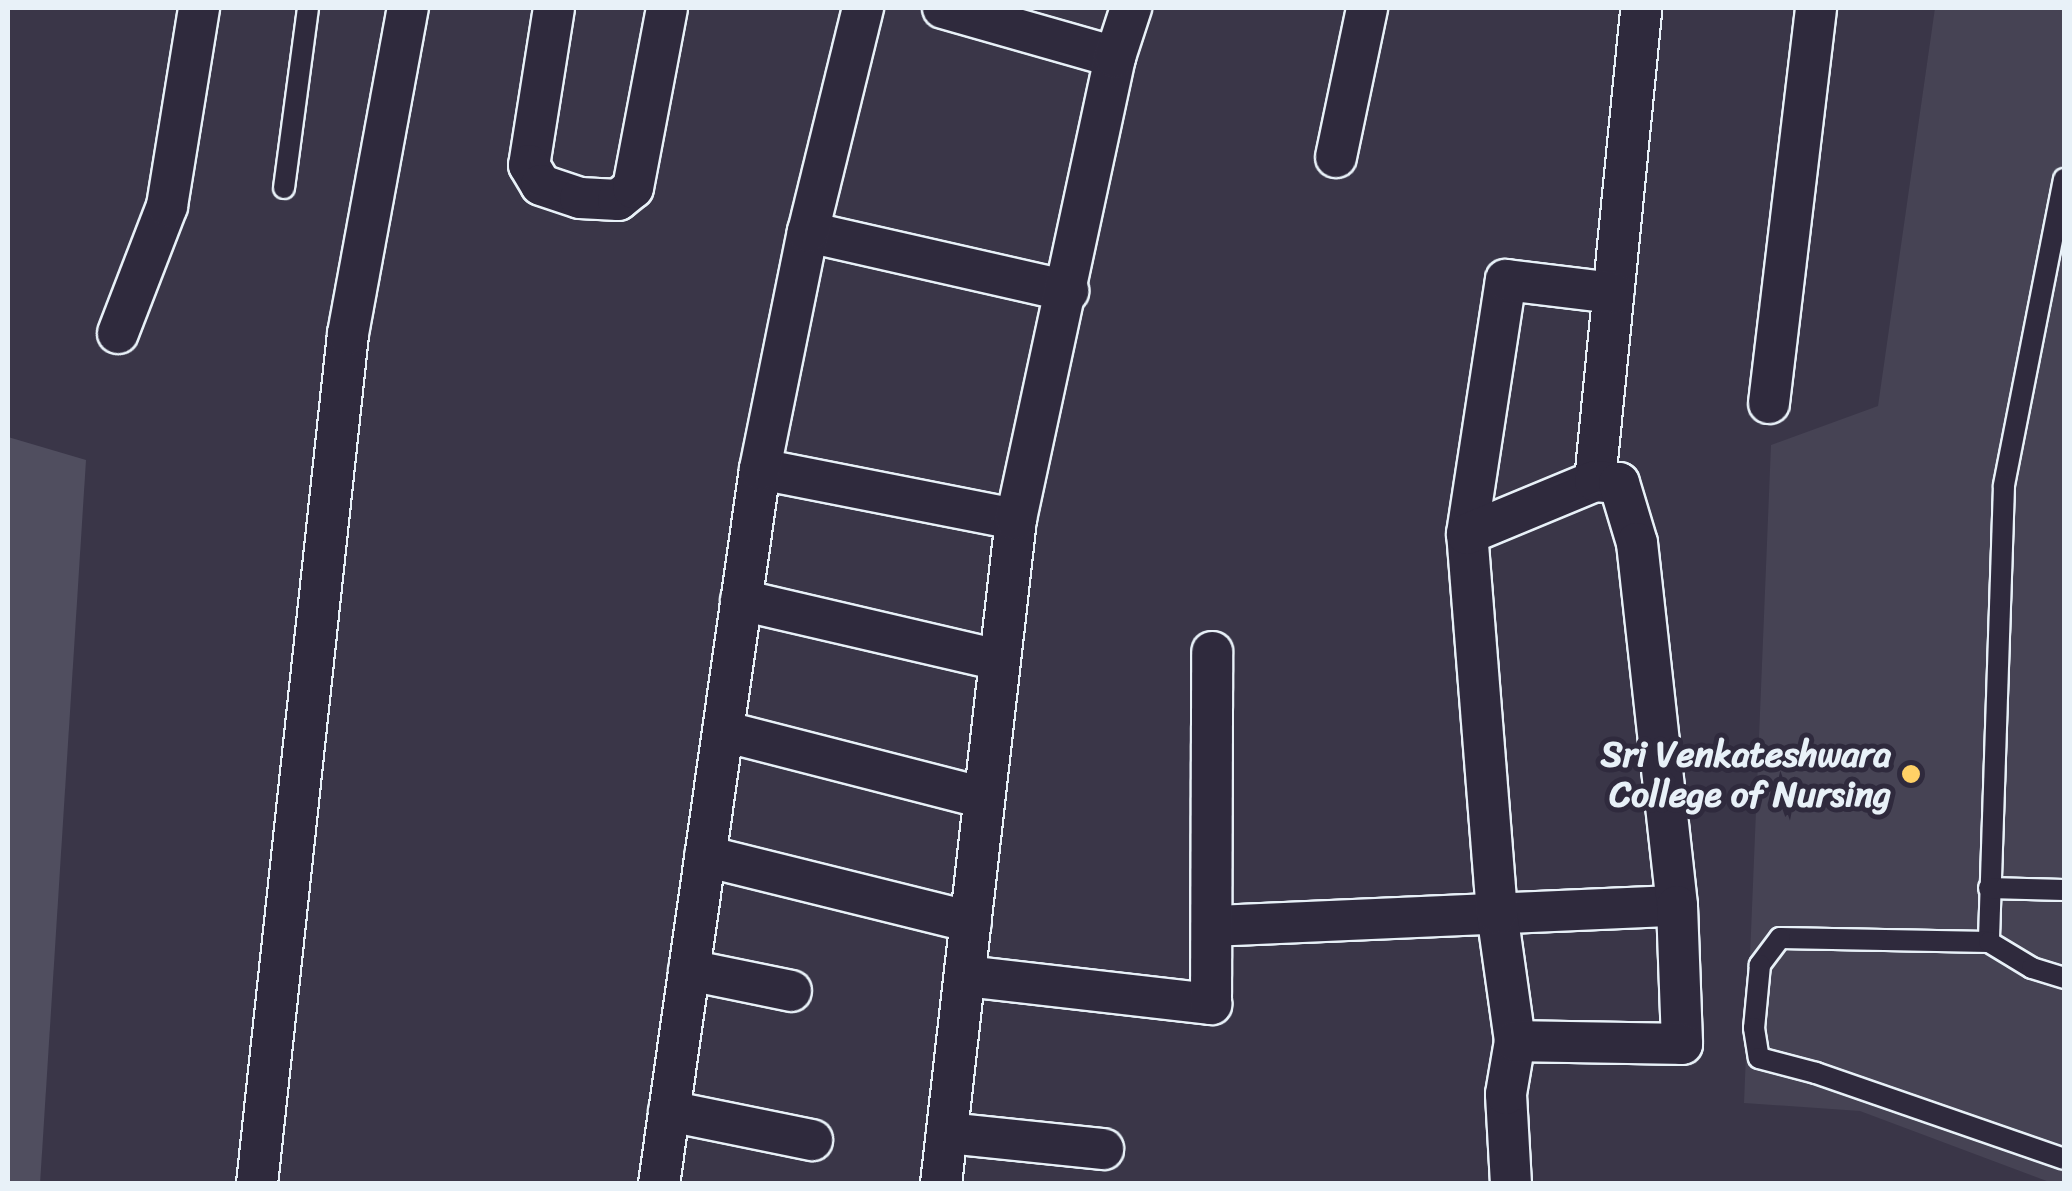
<!DOCTYPE html>
<html>
<head>
<meta charset="utf-8">
<style>
  body { margin:0 }
  #map { position:relative; width:2072px; height:1191px; overflow:hidden; background:#3a3648; font-family:Sriracha,sans-serif }
  div>[style] { position:absolute }
  .built>* { inset:0; background:#464354 }
  .green>* { inset:0; background:#504e5f }
  .roads { filter:drop-shadow(2px 0 #e8f1f8) drop-shadow(-2px 0 #e8f1f8) drop-shadow(0 2px #e8f1f8) drop-shadow(0 -2px #e8f1f8) }
  .lane>* { height:20px; margin:-10px; padding:0 10px; transform-origin:10px; border-radius:10px; background:#2f2a3d }
  .street>* { height:40px; margin:-20px; padding:0 20px; transform-origin:20px; border-radius:20px; background:#2f2a3d }
  .dots>* { width:28px; height:28px; translate:-50% -50%; box-sizing:border-box; border:5px solid #2f2a3d; border-radius:50% }
  span { translate:-50% -50%; white-space:nowrap; text-align:center; line-height:1.15; -webkit-text-stroke:10px #2f2a3d; paint-order:stroke }
  .poi-label { font-size:35px; color:#e8f1f8; font-weight:700 }
  .right { translate:-100% -50%; text-align:right }
  .frame { position:absolute; inset:0; border:10px solid #e8f1f8; pointer-events:none }
</style>
</head>
<body>
<div id="map">
  <div class="built">
    <div style="clip-path:polygon(1935px 8px,2064px 8px,2064px 1183px,2052px 1183px,1860px 1111px,1744px 1103px,1771px 445px,1878px 406px)"></div>
  </div>
  <div class="green">
    <div style="clip-path:polygon(8px 437px,86px 460px,40px 1184px,8px 1183px)"></div>
  </div>
  <div class="roads">
    <div class="lane">
      <div style="left:2064px;top:179px;width:313px;rotate:101.1deg"></div>
      <div style="left:2004px;top:486px;width:456px;rotate:91.9deg"></div>
      <div style="left:1989px;top:942px;width:209px;rotate:-178.9deg"></div>
      <div style="left:1780px;top:938px;width:34px;rotate:127deg"></div>
      <div style="left:1760px;top:965px;width:63px;rotate:95.4deg"></div>
      <div style="left:1754px;top:1028px;width:30px;rotate:81deg"></div>
      <div style="left:1759px;top:1058px;width:59px;rotate:14.7deg"></div>
      <div style="left:1816px;top:1073px;width:262px;rotate:19.1deg"></div>
      <div style="left:284px;top:188px;width:182px;rotate:-82.4deg"></div>
      <div style="left:1989px;top:888px;width:75px;rotate:1.5deg"></div>
      <div style="left:1989px;top:942px;width:50px;rotate:31.2deg"></div>
      <div style="left:2032px;top:968px;width:34px;rotate:17deg"></div>
    </div>
    <div class="street">
      <div style="left:554px;top:8px;width:159px;rotate:99deg"></div>
      <div style="left:529px;top:165px;width:23px;rotate:59deg"></div>
      <div style="left:541px;top:185px;width:41px;rotate:18.4deg"></div>
      <div style="left:580px;top:198px;width:38px;rotate:3deg"></div>
      <div style="left:618px;top:200px;width:19px;rotate:-39deg"></div>
      <div style="left:633px;top:188px;width:183px;rotate:-79.3deg"></div>
      <div style="left:943px;top:8px;width:179px;rotate:15.9deg"></div>
      <div style="left:1336px;top:157px;width:152px;rotate:-78.2deg"></div>
      <div style="left:808px;top:232px;width:267px;rotate:12.8deg"></div>
      <div style="left:118px;top:333px;width:136px;rotate:-68.9deg"></div>
      <div style="left:167px;top:206px;width:201px;rotate:-80.8deg"></div>
      <div style="left:1769px;top:403px;width:398px;rotate:-83.2deg"></div>
      <div style="left:760px;top:469px;width:261px;rotate:11.1deg"></div>
      <div style="left:1595px;top:481px;width:475px;rotate:-84.4deg"></div>
      <div style="left:1467px;top:534px;width:257px;rotate:-81.3deg"></div>
      <div style="left:1506px;top:280px;width:108px;rotate:6.9deg"></div>
      <div style="left:741px;top:600px;width:264px;rotate:13.1deg"></div>
      <div style="left:723px;top:731px;width:269px;rotate:14.4deg"></div>
      <div style="left:705px;top:856px;width:274px;rotate:13.9deg"></div>
      <div style="left:1213px;top:926px;width:464px;rotate:-2.5deg"></div>
      <div style="left:689px;top:970px;width:104px;rotate:11.6deg"></div>
      <div style="left:965px;top:976px;width:248px;rotate:6.5deg"></div>
      <div style="left:1211px;top:1004px;width:352px;rotate:-89.8deg"></div>
      <div style="left:669px;top:1111px;width:146px;rotate:11.5deg"></div>
      <div style="left:947px;top:1133px;width:157px;rotate:5.9deg"></div>
      <div style="left:257px;top:1184px;width:855px;rotate:-83.89deg"></div>
      <div style="left:348px;top:334px;width:331px;rotate:-79.6deg"></div>
      <div style="left:659px;top:1184px;width:722px;rotate:-81.96deg"></div>
      <div style="left:760px;top:469px;width:242px;rotate:-78.6deg"></div>
      <div style="left:808px;top:232px;width:231px;rotate:-76.2deg"></div>
      <div style="left:941px;top:1184px;width:669px;rotate:-83.57deg"></div>
      <div style="left:1016px;top:519px;width:472px;rotate:-77.9deg"></div>
      <div style="left:1115px;top:57px;width:52px;rotate:-71.9deg"></div>
      <div style="left:1511px;top:1184px;width:90px;rotate:-93.2deg"></div>
      <div style="left:1506px;top:1094px;width:54px;rotate:-80.4deg"></div>
      <div style="left:1515px;top:1041px;width:129px;rotate:-98deg"></div>
      <div style="left:1497px;top:913px;width:380px;rotate:-94.5deg"></div>
      <div style="left:1467px;top:534px;width:139px;rotate:-22.5deg"></div>
      <div style="left:1595px;top:481px;width:24px;rotate:5deg"></div>
      <div style="left:1619px;top:483px;width:63px;rotate:73.3deg"></div>
      <div style="left:1637px;top:543px;width:365px;rotate:83.7deg"></div>
      <div style="left:1677px;top:906px;width:138px;rotate:87.9deg"></div>
      <div style="left:1682px;top:1044px;width:167px;rotate:-179deg"></div>
    </div>
  </div>
  <div class="dots">
    <div style="left:1911px;top:774px;background:#ffd166"></div>
  </div>
  <div class="poi-label">
    <span class="right" style="left:1891px;top:774px">Sri Venkateshwara<br>College of Nursing</span>
  </div>
  <div class="frame"></div>
</div>
</body>
</html>
